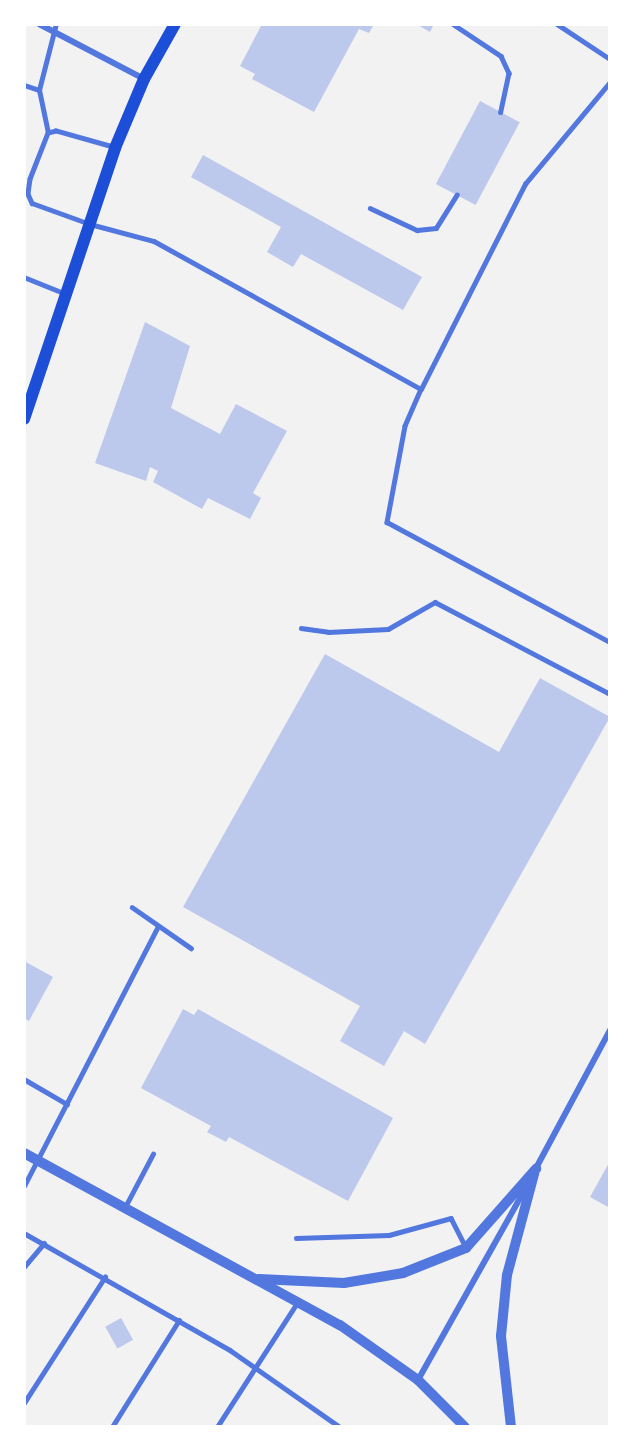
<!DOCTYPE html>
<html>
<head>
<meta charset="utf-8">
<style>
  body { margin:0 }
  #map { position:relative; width:634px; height:1451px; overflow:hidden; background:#f2f2f2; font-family:Raleway,sans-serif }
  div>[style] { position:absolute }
  .building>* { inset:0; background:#bdc9ec; transform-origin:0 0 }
  .service>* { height:4.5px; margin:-2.25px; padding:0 2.25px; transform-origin:2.25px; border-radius:2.25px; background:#5277de }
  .minor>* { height:6px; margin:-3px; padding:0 3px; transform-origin:3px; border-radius:3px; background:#5277de }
  .tertiary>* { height:10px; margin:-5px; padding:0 5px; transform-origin:5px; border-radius:5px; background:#5277de }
  .secondary>* { height:12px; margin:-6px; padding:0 6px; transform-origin:6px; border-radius:6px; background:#1d4ed8 }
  span { translate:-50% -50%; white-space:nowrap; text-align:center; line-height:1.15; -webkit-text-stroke:4.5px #fff; paint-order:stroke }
  .frame { position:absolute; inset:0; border:26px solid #fff; pointer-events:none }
</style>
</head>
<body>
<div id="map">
  <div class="building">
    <div style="clip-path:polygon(262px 24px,374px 24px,369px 33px,359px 29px,314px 112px,252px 79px,255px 74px,240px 66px)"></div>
    <div style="clip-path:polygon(416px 24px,434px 24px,430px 32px)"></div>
    <div style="left:480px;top:101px;width:45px;height:94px;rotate:28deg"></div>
    <div style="clip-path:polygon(203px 155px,422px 277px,403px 310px,301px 254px,293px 267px,267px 252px,281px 227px,191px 177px)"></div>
    <div style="clip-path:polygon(145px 322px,190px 346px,171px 408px,220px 434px,236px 404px,287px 431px,253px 493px,261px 498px,250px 519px,208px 498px,202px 509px,153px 482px,158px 471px,150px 467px,146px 481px,95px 463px)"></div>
    <div style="clip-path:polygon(325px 654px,499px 752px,540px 678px,610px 717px,425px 1044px,404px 1031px,384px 1066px,340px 1041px,360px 1006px,183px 907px)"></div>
    <div style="clip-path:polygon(24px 961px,53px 977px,29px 1021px,24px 1018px)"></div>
    <div style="clip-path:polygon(183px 1009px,194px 1015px,198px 1009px,393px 1118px,348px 1201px,229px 1137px,226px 1142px,207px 1132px,211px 1126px,141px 1088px)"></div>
    <div style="clip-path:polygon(610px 1161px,610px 1208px,590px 1197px)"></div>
    <div style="left:121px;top:1318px;width:25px;height:18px;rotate:61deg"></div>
  </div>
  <div class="service">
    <div style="left:453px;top:24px;width:58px;rotate:33.7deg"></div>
    <div style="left:501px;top:56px;width:19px;rotate:65deg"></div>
    <div style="left:509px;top:73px;width:40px;rotate:102deg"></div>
    <div style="left:557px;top:24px;width:64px;rotate:33.4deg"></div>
    <div style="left:24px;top:85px;width:16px;rotate:18deg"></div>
    <div style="left:48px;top:133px;width:44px;rotate:-101.8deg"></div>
    <div style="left:39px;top:90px;width:68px;rotate:-75.6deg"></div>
    <div style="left:113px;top:147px;width:59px;rotate:-164.3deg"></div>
    <div style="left:56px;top:131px;width:8px;rotate:166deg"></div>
    <div style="left:48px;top:133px;width:49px;rotate:111.4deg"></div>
    <div style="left:30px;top:179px;width:15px;rotate:98deg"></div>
    <div style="left:28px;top:194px;width:10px;rotate:66deg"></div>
    <div style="left:32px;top:203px;width:62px;rotate:19.9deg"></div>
    <div style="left:90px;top:224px;width:66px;rotate:14.9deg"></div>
    <div style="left:154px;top:241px;width:305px;rotate:29deg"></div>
    <div style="left:421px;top:389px;width:40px;rotate:113.4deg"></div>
    <div style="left:405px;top:426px;width:98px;rotate:100.6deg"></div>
    <div style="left:387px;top:522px;width:253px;rotate:28.3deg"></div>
    <div style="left:370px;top:208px;width:52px;rotate:25.1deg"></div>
    <div style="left:417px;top:230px;width:19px;rotate:-6deg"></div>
    <div style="left:436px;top:228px;width:39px;rotate:-58deg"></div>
    <div style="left:24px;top:277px;width:45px;rotate:22deg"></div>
    <div style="left:421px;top:389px;width:230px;rotate:-63.1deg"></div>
    <div style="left:525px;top:184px;width:133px;rotate:-50.2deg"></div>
    <div style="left:301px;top:628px;width:27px;rotate:8deg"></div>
    <div style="left:328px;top:632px;width:60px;rotate:-2.9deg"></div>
    <div style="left:388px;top:629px;width:54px;rotate:-29.9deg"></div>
    <div style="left:435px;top:602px;width:198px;rotate:27.7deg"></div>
    <div style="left:132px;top:907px;width:72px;rotate:34.8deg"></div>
    <div style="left:24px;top:1079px;width:50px;rotate:30.2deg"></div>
    <div style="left:24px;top:1186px;width:292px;rotate:-62.7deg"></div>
    <div style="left:125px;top:1207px;width:60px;rotate:-62.2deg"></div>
    <div style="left:24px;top:1233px;width:237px;rotate:29.6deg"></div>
    <div style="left:230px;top:1350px;width:134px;rotate:35deg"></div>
    <div style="left:296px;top:1238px;width:93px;rotate:-1.8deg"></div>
    <div style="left:389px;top:1235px;width:64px;rotate:-15.3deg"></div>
    <div style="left:451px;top:1218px;width:31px;rotate:63deg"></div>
    <div style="left:24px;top:1267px;width:31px;rotate:-50deg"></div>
    <div style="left:24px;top:1403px;width:150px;rotate:-57.3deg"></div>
    <div style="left:112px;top:1427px;width:126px;rotate:-57.9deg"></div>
    <div style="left:217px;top:1427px;width:148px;rotate:-57.2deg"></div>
  </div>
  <div class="minor">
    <div style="left:39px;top:24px;width:119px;rotate:27.6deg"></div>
    <div style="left:535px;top:1170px;width:159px;rotate:-61.8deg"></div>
    <div style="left:418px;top:1380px;width:225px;rotate:-60.7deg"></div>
  </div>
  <div class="tertiary">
    <div style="left:24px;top:1153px;width:360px;rotate:28.6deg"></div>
    <div style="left:340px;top:1325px;width:95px;rotate:35.2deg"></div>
    <div style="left:418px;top:1380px;width:66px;rotate:45deg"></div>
    <div style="left:259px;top:1279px;width:85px;rotate:2.7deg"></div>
    <div style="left:344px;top:1283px;width:60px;rotate:-9.6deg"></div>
    <div style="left:403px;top:1273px;width:68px;rotate:-21.6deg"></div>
    <div style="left:466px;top:1248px;width:106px;rotate:-48.5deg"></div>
    <div style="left:511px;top:1427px;width:92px;rotate:-96.3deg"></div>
    <div style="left:501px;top:1336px;width:61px;rotate:-84.4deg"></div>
    <div style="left:507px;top:1275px;width:105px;rotate:-75deg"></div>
  </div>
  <div class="secondary">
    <div style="left:24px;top:419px;width:286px;rotate:-71.4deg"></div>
    <div style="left:115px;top:148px;width:75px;rotate:-67.2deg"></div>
    <div style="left:144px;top:79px;width:63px;rotate:-60.6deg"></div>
  </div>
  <div class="frame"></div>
</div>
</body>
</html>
